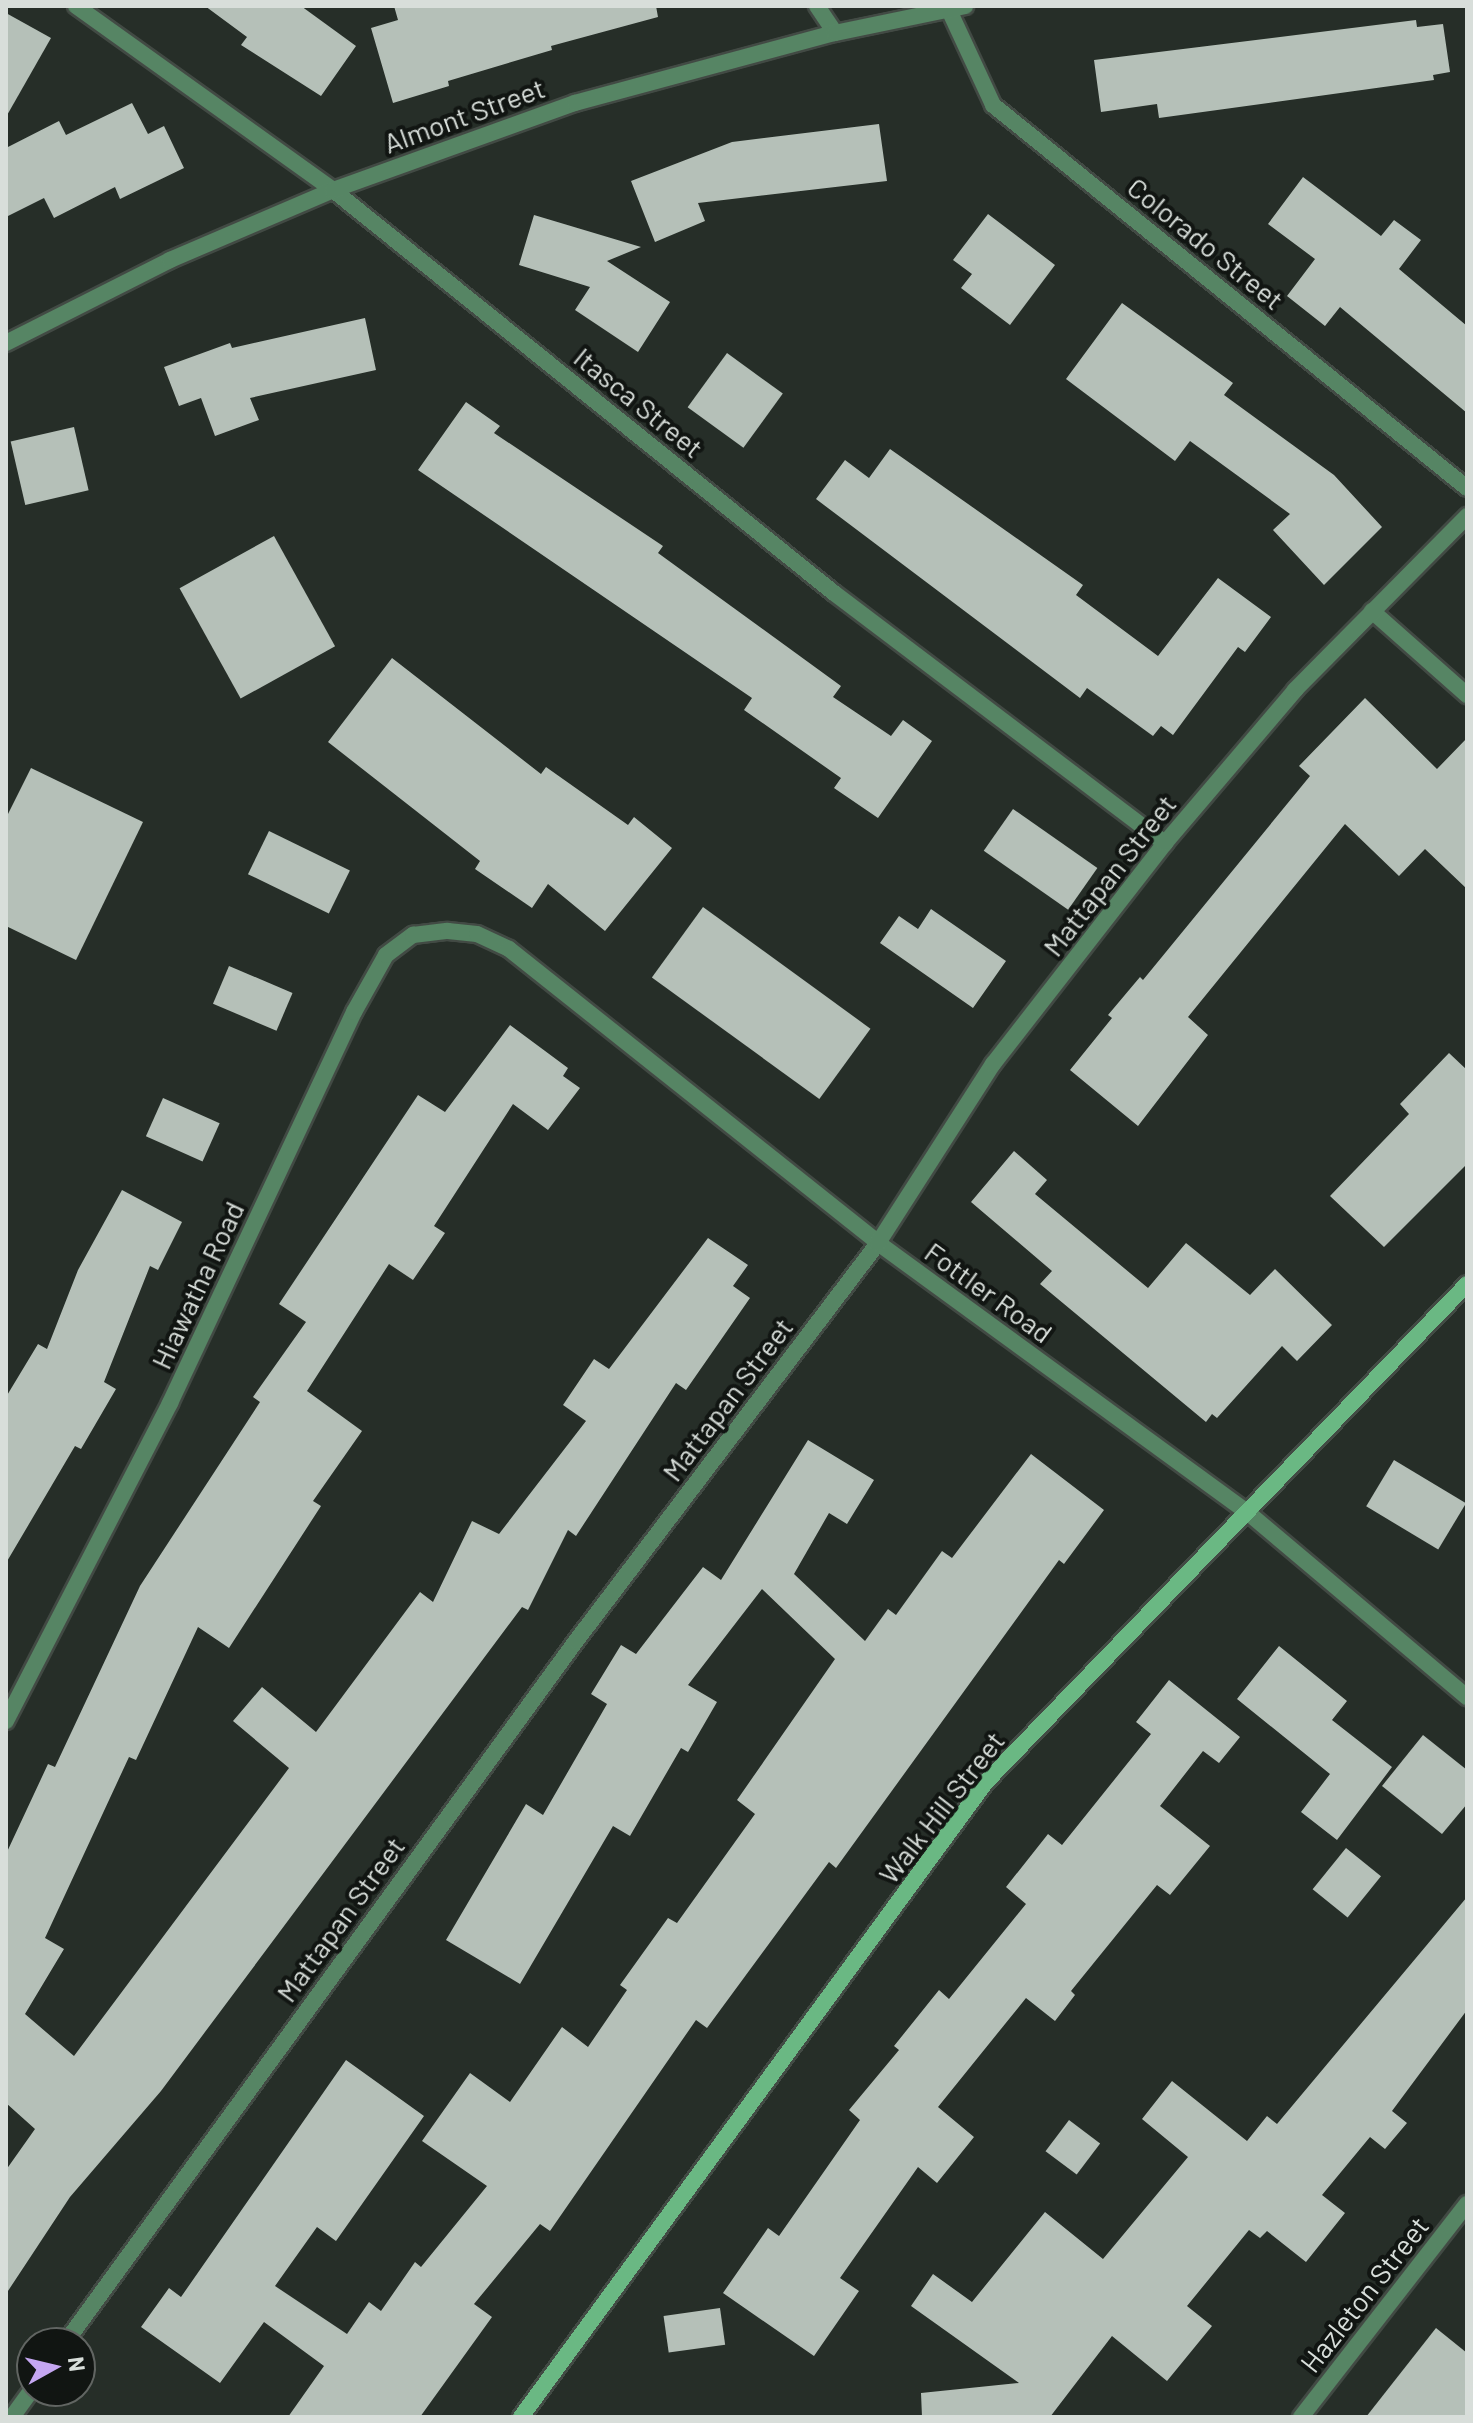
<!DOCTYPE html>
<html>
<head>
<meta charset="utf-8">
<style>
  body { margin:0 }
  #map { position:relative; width:1473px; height:2423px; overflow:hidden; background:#262e28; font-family:Barlow,sans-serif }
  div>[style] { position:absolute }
  .building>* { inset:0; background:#b5c0b8; transform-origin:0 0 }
  .roads { filter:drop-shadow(2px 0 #424a44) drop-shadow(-2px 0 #424a44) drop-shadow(0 2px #424a44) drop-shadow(0 -2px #424a44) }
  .minor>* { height:16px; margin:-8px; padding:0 8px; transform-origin:8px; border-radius:8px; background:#568564 }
  .tertiary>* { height:16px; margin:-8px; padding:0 8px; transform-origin:8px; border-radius:8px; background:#568564 }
  .secondary>* { height:16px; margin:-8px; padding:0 8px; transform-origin:8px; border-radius:8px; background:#6ab883 }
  span { translate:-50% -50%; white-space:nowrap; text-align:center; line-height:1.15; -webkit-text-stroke:8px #111512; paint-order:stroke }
  .street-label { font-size:28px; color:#d8deda }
  .frame { position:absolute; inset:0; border:8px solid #d8deda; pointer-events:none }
  .north { position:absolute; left:16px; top:2327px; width:80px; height:80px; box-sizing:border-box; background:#111512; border:2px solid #616562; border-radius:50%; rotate:82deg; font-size:22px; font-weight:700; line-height:32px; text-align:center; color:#d8deda }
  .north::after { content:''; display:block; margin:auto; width:28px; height:36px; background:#c5a7f1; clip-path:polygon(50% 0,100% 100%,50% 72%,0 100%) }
</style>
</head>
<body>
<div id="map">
  <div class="building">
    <div style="clip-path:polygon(205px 6px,301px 6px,356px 46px,321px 96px,241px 45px,247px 37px)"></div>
    <div style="clip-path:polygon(394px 6px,656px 6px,658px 17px,551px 46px,552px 50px,448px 81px,449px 86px,393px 103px,371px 28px,398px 20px)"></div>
    <div style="clip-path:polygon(6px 13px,51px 38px,6px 117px)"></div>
    <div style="clip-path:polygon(1416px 20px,1417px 27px,1443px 24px,1450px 72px,1433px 75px,1434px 80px,1159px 118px,1157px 104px,1101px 112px,1094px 60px)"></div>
    <div style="clip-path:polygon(132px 103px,148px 134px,164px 126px,184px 168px,120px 199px,115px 187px,54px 218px,44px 198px,6px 217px,6px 148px,59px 121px,66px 135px)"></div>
    <div style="clip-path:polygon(879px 124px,887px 181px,698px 203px,705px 221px,655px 242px,631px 181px,732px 142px)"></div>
    <div style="clip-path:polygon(1303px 177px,1381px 236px,1394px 220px,1421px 240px,1399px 269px,1467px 326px,1467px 413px,1340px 307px,1325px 326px,1287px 296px,1315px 259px,1268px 224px)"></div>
    <div style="clip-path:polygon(988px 214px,1055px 265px,1010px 325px,961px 288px,972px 274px,953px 260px)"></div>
    <div style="clip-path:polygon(534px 215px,641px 247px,607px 261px,670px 302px,638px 352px,575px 310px,590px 287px,519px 265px)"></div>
    <div style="clip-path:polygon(1122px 303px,1233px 383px,1224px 395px,1334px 475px,1382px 527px,1324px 585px,1273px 530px,1290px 514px,1190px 441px,1175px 461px,1066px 379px)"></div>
    <div style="clip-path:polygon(365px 318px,376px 370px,250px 398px,259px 420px,215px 436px,201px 398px,179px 406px,164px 367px,230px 343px,232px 348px)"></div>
    <div style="left:727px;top:353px;width:69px;height:67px;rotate:36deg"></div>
    <div style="clip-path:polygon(466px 402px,500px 426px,494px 433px,663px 546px,658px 553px,841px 686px,833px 697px,891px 736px,903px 720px,932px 741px,878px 818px,834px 788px,841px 778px,744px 710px,752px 698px,418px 470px)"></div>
    <div style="left:74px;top:427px;width:65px;height:65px;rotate:77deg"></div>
    <div style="clip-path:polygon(890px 449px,1083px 585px,1076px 595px,1158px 656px,1218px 578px,1271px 617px,1245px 652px,1238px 647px,1173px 735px,1161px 726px,1153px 736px,1087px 688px,1080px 698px,816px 499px,845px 460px,869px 478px)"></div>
    <div style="left:274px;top:536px;width:126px;height:108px;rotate:61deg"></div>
    <div style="clip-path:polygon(392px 658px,541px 774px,546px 767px,628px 825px,634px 817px,672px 848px,605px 931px,548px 884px,532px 908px,475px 869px,480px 861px,328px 742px)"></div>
    <div style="clip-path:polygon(1365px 698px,1437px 769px,1467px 738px,1467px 889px,1425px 849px,1399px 876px,1345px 824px,1188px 1017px,1208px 1035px,1138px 1126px,1070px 1070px,1112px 1018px,1108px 1015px,1140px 977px,1143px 980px,1310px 776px,1299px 766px)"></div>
    <div style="clip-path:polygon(31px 768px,143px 822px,76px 960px,6px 926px,6px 818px)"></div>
    <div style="left:1013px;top:809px;width:103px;height:51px;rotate:35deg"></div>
    <div style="left:269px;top:831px;width:90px;height:48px;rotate:26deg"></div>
    <div style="left:703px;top:907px;width:207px;height:87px;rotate:36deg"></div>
    <div style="clip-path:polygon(931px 909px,1006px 961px,973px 1008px,880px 943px,899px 916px,918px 929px)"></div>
    <div style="left:229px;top:966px;width:69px;height:41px;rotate:23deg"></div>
    <div style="clip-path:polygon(510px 1025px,568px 1068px,563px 1076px,580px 1088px,548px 1130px,513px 1104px,434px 1226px,445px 1233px,413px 1280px,389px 1264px,307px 1391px,362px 1431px,313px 1501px,321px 1506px,229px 1648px,198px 1627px,136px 1760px,129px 1757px,45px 1938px,64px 1949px,25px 2014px,74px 2056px,289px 1768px,233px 1721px,262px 1687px,316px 1732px,420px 1592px,433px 1602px,472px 1521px,499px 1534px,586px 1421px,563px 1405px,594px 1359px,609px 1369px,708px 1238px,748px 1265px,733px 1286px,750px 1298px,686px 1390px,676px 1383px,576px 1536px,568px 1530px,528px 1610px,522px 1607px,161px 2091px,70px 2197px,6px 2294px,6px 2170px,35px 2129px,6px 2103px,6px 1854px,48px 1764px,55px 1767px,140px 1586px,260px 1402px,253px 1397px,306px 1322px,279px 1304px,418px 1095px,445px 1112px)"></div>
    <div style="clip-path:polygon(1449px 1053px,1467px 1070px,1467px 1164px,1384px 1247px,1330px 1196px,1409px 1114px,1400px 1104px)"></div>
    <div style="left:163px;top:1098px;width:62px;height:42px;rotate:24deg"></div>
    <div style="clip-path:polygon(1014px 1151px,1047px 1180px,1035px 1194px,1148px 1288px,1186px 1243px,1250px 1295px,1275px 1269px,1332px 1325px,1297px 1361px,1282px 1346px,1217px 1418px,1212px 1414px,1206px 1422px,1040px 1284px,1052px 1271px,971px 1202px)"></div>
    <div style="clip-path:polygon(122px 1190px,182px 1222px,158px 1270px,150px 1266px,104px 1382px,116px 1389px,81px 1449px,75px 1446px,6px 1563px,6px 1397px,38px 1344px,47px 1349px,78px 1270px)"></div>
    <div style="clip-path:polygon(808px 1440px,874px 1480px,847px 1524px,829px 1513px,794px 1574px,865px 1641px,888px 1609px,896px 1615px,942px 1551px,952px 1558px,1031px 1454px,1104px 1510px,1064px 1564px,1059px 1560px,836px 1868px,829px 1862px,707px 2028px,696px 2020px,550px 2231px,540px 2224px,474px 2304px,492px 2317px,420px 2417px,288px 2417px,324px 2366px,264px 2322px,220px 2383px,141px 2327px,169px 2288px,181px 2297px,346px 2060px,424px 2116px,336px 2241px,317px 2227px,275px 2286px,347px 2334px,369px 2302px,381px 2311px,415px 2262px,421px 2267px,487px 2186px,422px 2141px,470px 2073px,510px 2102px,562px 2027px,588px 2047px,627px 1990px,620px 1985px,668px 1918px,677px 1923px,755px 1814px,737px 1800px,835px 1659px,762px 1589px,688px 1685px,717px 1702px,688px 1752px,681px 1748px,630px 1836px,613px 1826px,520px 1984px,446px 1940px,526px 1804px,543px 1815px,607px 1704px,591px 1694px,621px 1645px,636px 1654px,703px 1567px,721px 1580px)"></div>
    <div style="left:1394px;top:1460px;width:84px;height:54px;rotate:31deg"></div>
    <div style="clip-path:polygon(1279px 1646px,1347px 1701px,1332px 1720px,1392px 1767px,1337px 1840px,1301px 1812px,1330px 1774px,1237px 1699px)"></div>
    <div style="clip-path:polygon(1169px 1680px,1240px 1737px,1219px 1763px,1203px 1751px,1160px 1806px,1210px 1846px,1170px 1895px,1157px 1885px,1071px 1991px,1075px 1995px,1055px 2021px,1026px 1998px,938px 2107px,974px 2137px,937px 2183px,918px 2167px,840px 2278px,859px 2291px,814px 2356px,723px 2293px,768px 2228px,779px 2236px,860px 2120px,849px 2110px,899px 2050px,894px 2046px,939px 1990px,949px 1999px,1026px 1904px,1006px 1887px,1048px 1834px,1062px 1845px,1151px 1734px,1136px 1722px)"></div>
    <div style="clip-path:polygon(1423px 1735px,1467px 1770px,1467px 1804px,1442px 1834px,1382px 1786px)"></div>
    <div style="left:1346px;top:1848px;width:45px;height:53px;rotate:39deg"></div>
    <div style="clip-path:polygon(1467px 1897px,1467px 2010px,1392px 2111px,1407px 2123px,1385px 2149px,1370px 2137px,1322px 2195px,1345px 2213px,1306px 2262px,1267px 2231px,1260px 2238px,1249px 2230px,1187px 2306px,1212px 2326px,1167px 2381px,1112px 2336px,1050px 2417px,922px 2417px,921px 2393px,1019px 2383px,911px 2306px,933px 2274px,972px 2302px,1045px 2212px,1103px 2259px,1188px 2157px,1142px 2119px,1172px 2081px,1247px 2141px,1267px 2116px,1277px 2124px)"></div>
    <div style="left:1069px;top:2120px;width:39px;height:39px;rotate:37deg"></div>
    <div style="left:720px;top:2308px;width:37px;height:57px;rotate:82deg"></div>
    <div style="clip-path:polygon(1436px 2328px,1467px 2353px,1467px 2417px,1366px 2417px)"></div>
  </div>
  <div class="roads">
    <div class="minor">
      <div style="left:76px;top:6px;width:316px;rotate:35.6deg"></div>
      <div style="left:333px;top:190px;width:643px;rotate:38.81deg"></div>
      <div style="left:834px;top:593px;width:415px;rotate:37.1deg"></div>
      <div style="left:817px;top:6px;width:32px;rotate:56deg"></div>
      <div style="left:949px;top:10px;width:105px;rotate:65.1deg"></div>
      <div style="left:993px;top:105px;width:609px;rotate:38.94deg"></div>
      <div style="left:1372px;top:611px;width:127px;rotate:41.5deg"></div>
      <div style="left:6px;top:1721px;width:358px;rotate:-62.7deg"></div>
      <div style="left:170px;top:1403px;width:432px;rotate:-64.8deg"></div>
      <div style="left:354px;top:1012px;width:65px;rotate:-60.7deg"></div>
      <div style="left:386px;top:955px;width:34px;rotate:-37deg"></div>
      <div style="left:413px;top:935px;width:35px;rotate:-7deg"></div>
      <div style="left:448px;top:931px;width:29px;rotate:6deg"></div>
      <div style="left:477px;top:934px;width:35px;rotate:25deg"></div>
      <div style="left:509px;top:949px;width:472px;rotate:38.5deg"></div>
      <div style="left:878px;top:1243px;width:455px;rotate:36.1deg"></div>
      <div style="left:1246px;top:1511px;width:289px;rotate:40.1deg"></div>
      <div style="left:65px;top:2343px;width:868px;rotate:-53.95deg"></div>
      <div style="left:576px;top:1641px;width:500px;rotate:-52.8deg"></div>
      <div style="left:878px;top:1243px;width:213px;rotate:-57.3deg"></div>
      <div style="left:993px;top:1064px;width:280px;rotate:-52.1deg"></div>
      <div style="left:1165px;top:843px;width:201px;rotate:-49.6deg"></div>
      <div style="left:1295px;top:690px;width:245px;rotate:-45.3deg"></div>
      <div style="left:12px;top:2417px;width:34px;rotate:-54deg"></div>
      <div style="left:1301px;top:2417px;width:270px;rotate:-52.1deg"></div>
    </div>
    <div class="tertiary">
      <div style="left:6px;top:343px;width:184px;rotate:-26.8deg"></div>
      <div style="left:170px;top:260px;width:177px;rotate:-23.2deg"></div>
      <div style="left:333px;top:190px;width:257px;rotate:-19.8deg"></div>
      <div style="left:575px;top:103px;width:269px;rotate:-15.1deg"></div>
      <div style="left:835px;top:33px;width:133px;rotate:-11.7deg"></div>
    </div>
    <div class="secondary">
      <div style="left:521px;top:2417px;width:787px;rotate:-53.79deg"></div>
      <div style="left:986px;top:1782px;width:692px;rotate:-45.99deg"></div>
    </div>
  </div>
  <div class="street-label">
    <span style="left:464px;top:115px;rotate:-20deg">Almont Street</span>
    <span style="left:1206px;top:243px;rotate:39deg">Colorado Street</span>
    <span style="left:639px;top:402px;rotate:39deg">Itasca Street</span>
    <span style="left:1109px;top:875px;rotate:-52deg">Mattapan Street</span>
    <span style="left:197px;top:1285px;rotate:-65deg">Hiawatha Road</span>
    <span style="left:989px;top:1292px;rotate:36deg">Fottler Road</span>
    <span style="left:727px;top:1399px;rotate:-53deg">Mattapan Street</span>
    <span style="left:941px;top:1807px;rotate:-52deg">Walk Hill Street</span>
    <span style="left:340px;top:1919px;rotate:-54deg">Mattapan Street</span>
    <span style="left:1364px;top:2294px;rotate:-52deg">Hazleton Street</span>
  </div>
  <div class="frame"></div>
  <div class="north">N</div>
</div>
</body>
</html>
